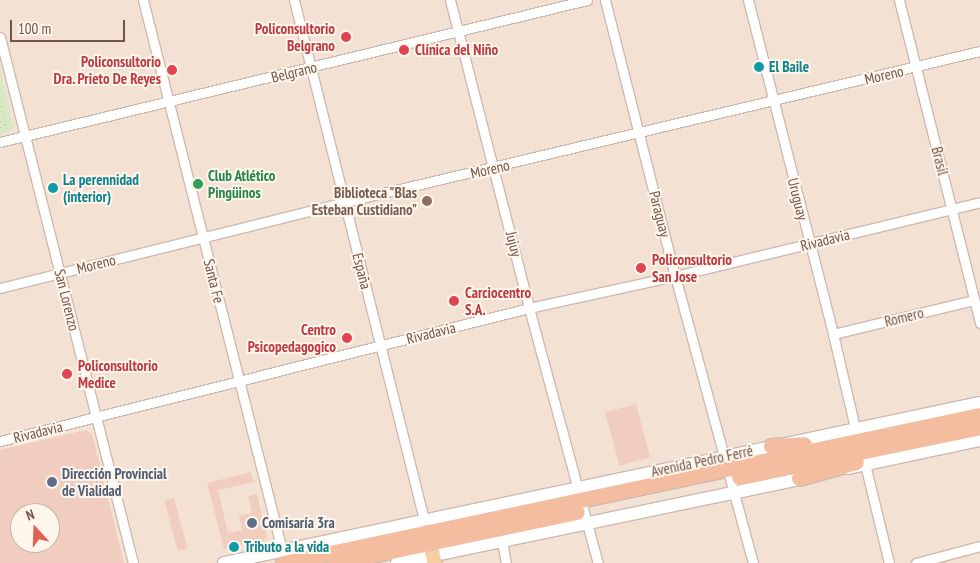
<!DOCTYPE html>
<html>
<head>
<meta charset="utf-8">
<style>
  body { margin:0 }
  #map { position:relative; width:980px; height:563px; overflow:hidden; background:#fbf0e5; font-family:"PT Sans Narrow",sans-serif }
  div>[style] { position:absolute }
  .residential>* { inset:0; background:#f3e1d4 }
  .green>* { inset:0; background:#d6e8c4 }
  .building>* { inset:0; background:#f0cdbe; transform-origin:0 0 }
  .path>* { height:1px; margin-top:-0.5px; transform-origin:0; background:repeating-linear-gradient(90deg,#d4b0a1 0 1px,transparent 0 5px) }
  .roads { filter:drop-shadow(1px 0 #ceb9af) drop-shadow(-1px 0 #ceb9af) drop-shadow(0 1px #ceb9af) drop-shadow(0 -1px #ceb9af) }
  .minor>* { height:9px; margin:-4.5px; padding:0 4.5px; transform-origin:4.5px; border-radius:4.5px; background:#fff }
  .secondary>* { height:12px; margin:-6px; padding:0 6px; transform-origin:6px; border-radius:6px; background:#fff }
  .primary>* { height:14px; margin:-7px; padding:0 7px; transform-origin:7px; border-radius:7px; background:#f7cea0 }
  .trunk>* { height:15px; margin:-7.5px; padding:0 7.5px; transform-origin:7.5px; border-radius:7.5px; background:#f5bd9f }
  .dots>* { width:14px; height:14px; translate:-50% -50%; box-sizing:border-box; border:2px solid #fef5eb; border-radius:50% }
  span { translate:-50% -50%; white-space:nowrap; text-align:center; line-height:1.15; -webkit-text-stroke:4px #fef5eb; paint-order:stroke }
  .health-label { font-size:15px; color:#be3a42; font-weight:700 }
  .right { translate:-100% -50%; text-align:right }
  .left { translate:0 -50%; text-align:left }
  .culture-label { font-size:15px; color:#0d838f; font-weight:700 }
  .street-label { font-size:15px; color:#73554b }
  .leisure-label { font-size:15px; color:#27864d; font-weight:700 }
  .education-label { font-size:15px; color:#785e54; font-weight:700 }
  .service-label { font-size:15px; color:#4e5e75; font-weight:700 }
  .north { position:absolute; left:10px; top:503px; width:50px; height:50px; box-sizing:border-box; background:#fef5eb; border:1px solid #c6b5ab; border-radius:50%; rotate:340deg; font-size:14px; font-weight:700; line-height:20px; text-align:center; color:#73554b }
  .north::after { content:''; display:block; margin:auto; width:18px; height:22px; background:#e0614f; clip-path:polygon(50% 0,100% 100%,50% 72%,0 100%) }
  .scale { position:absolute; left:10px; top:20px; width:115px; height:22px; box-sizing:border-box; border:2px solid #73554b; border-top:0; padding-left:6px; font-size:15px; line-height:18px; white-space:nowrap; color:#73554b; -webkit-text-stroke:4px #fef5eb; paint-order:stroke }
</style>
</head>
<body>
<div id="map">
  <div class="residential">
    <div style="clip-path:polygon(evenodd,0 0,980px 0,980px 563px,0 563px,0 0,20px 513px,50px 513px,50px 543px,20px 543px,20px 513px)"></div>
  </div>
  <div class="green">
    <div style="clip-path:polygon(0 70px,14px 130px,0 134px)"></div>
  </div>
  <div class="building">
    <div style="left:636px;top:404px;width:55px;height:32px;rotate:75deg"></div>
    <div style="clip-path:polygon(evenodd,86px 430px,92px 434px,124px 563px,0 563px,0 450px,86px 430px,20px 513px,50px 513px,50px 543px,20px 543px,20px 513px)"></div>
    <div style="clip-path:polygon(251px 472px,254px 482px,218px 490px,228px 533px,242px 530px,239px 516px,252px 513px,248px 496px,257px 494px,267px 537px,264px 540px,224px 549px,207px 483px)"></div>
    <div style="left:174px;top:498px;width:52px;height:10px;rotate:75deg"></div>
  </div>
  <div class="path">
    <div style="left:0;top:101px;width:25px;rotate:76deg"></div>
    <div style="left:6px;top:125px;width:6px;rotate:162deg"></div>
    <div style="left:0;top:121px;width:7px;rotate:34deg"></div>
  </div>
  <div class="roads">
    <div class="minor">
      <div style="left:143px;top:0;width:567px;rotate:75.82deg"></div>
      <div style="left:294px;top:0;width:536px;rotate:75.96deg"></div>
      <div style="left:450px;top:0;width:318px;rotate:75.6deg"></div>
      <div style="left:529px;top:308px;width:264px;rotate:74.9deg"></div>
      <div style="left:605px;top:0;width:285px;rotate:75.8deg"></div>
      <div style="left:675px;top:276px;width:297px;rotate:74.8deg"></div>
      <div style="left:748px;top:0;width:345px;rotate:75.7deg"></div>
      <div style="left:833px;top:334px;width:97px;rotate:76.8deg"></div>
      <div style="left:899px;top:0;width:333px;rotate:75.9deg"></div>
      <div style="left:0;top:37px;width:543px;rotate:75.81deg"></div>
      <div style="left:0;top:142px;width:604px;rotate:-13.6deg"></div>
      <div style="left:0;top:288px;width:356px;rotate:-14deg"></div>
      <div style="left:345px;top:202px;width:653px;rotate:-13.38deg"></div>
      <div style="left:833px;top:334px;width:145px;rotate:-13.6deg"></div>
      <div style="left:0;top:441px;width:545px;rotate:-14.11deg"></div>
      <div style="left:529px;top:308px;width:149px;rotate:-12.4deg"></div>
      <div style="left:675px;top:276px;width:314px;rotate:-13.6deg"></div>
      <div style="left:865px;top:464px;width:102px;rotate:76.4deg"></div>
      <div style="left:502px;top:541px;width:22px;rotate:80deg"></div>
      <div style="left:916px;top:563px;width:66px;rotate:-14.9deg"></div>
    </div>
    <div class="secondary">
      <div style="left:848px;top:468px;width:135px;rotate:-12deg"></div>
      <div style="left:224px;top:563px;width:773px;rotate:-11.95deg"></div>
      <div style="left:397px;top:563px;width:420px;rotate:-11.8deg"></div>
    </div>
    <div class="primary">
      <div style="left:427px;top:532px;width:32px;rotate:76deg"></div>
    </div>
    <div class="trunk">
      <div style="left:771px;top:446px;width:33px;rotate:-3deg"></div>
      <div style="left:739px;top:477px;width:246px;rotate:-11.7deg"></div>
      <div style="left:799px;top:478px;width:59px;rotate:-15.7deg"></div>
      <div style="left:283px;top:563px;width:713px;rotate:-11.99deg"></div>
      <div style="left:334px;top:563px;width:248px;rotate:-11.9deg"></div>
    </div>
  </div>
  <div class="dots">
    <div style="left:346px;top:37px;background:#e0444e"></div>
    <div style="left:404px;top:50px;background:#e0444e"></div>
    <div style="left:759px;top:67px;background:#0f9aa8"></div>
    <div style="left:172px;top:70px;background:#e0444e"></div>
    <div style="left:198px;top:184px;background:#2e9e5b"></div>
    <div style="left:53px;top:188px;background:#0f9aa8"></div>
    <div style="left:427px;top:201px;background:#8d6e63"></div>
    <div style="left:641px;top:268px;background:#e0444e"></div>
    <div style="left:454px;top:301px;background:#e0444e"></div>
    <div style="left:347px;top:338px;background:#e0444e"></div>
    <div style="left:67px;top:374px;background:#e0444e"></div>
    <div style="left:52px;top:482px;background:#5c6f8a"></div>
    <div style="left:252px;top:523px;background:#5c6f8a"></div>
    <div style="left:234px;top:547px;background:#0f9aa8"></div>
  </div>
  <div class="health-label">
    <span class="right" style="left:335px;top:37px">Policonsultorio<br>Belgrano</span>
    <span class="left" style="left:415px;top:50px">Clínica del Niño</span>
    <span class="right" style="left:161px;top:70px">Policonsultorio<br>Dra. Prieto De Reyes</span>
    <span class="left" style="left:652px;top:268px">Policonsultorio<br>San Jose</span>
    <span class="left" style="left:465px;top:301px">Carciocentro<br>S.A.</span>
    <span class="right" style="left:336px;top:338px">Centro<br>Psicopedagogico</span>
    <span class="left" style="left:78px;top:374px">Policonsultorio<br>Medice</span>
  </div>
  <div class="culture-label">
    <span class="left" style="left:769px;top:67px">El Baile</span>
    <span class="left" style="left:63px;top:188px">La perennidad<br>(interior)</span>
    <span class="left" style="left:244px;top:547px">Tributo a la vida</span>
  </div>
  <div class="street-label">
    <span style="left:294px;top:72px;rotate:-14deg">Belgrano</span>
    <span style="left:884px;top:75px;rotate:-13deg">Moreno</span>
    <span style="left:940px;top:161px;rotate:76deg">Brasil</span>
    <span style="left:490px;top:169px;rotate:-13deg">Moreno</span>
    <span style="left:798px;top:199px;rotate:76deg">Uruguay</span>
    <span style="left:660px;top:214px;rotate:76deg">Paraguay</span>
    <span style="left:825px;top:240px;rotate:-14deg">Rivadavia</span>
    <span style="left:514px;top:244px;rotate:76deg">Jujuy</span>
    <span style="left:96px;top:264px;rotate:-14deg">Moreno</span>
    <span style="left:362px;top:271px;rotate:76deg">España</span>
    <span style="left:214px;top:281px;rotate:76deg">Santa Fe</span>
    <span style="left:67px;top:300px;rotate:76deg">San Lorenzo</span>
    <span style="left:904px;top:317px;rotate:-14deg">Romero</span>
    <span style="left:431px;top:333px;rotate:-14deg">Rivadavia</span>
    <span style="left:38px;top:432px;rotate:-14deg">Rivadavia</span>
    <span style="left:702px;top:461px;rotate:-12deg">Avenida Pedro Ferré</span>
  </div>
  <div class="leisure-label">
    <span class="left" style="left:208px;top:184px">Club Atlético<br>Pingüinos</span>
  </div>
  <div class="education-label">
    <span class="right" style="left:417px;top:201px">Biblioteca "Blas<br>Esteban Custidiano"</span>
  </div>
  <div class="service-label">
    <span class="left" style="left:62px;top:482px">Dirección Provincial<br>de Vialidad</span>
    <span class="left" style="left:262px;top:523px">Comisaría 3ra</span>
  </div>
  <div class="north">N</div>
  <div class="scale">100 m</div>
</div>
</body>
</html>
